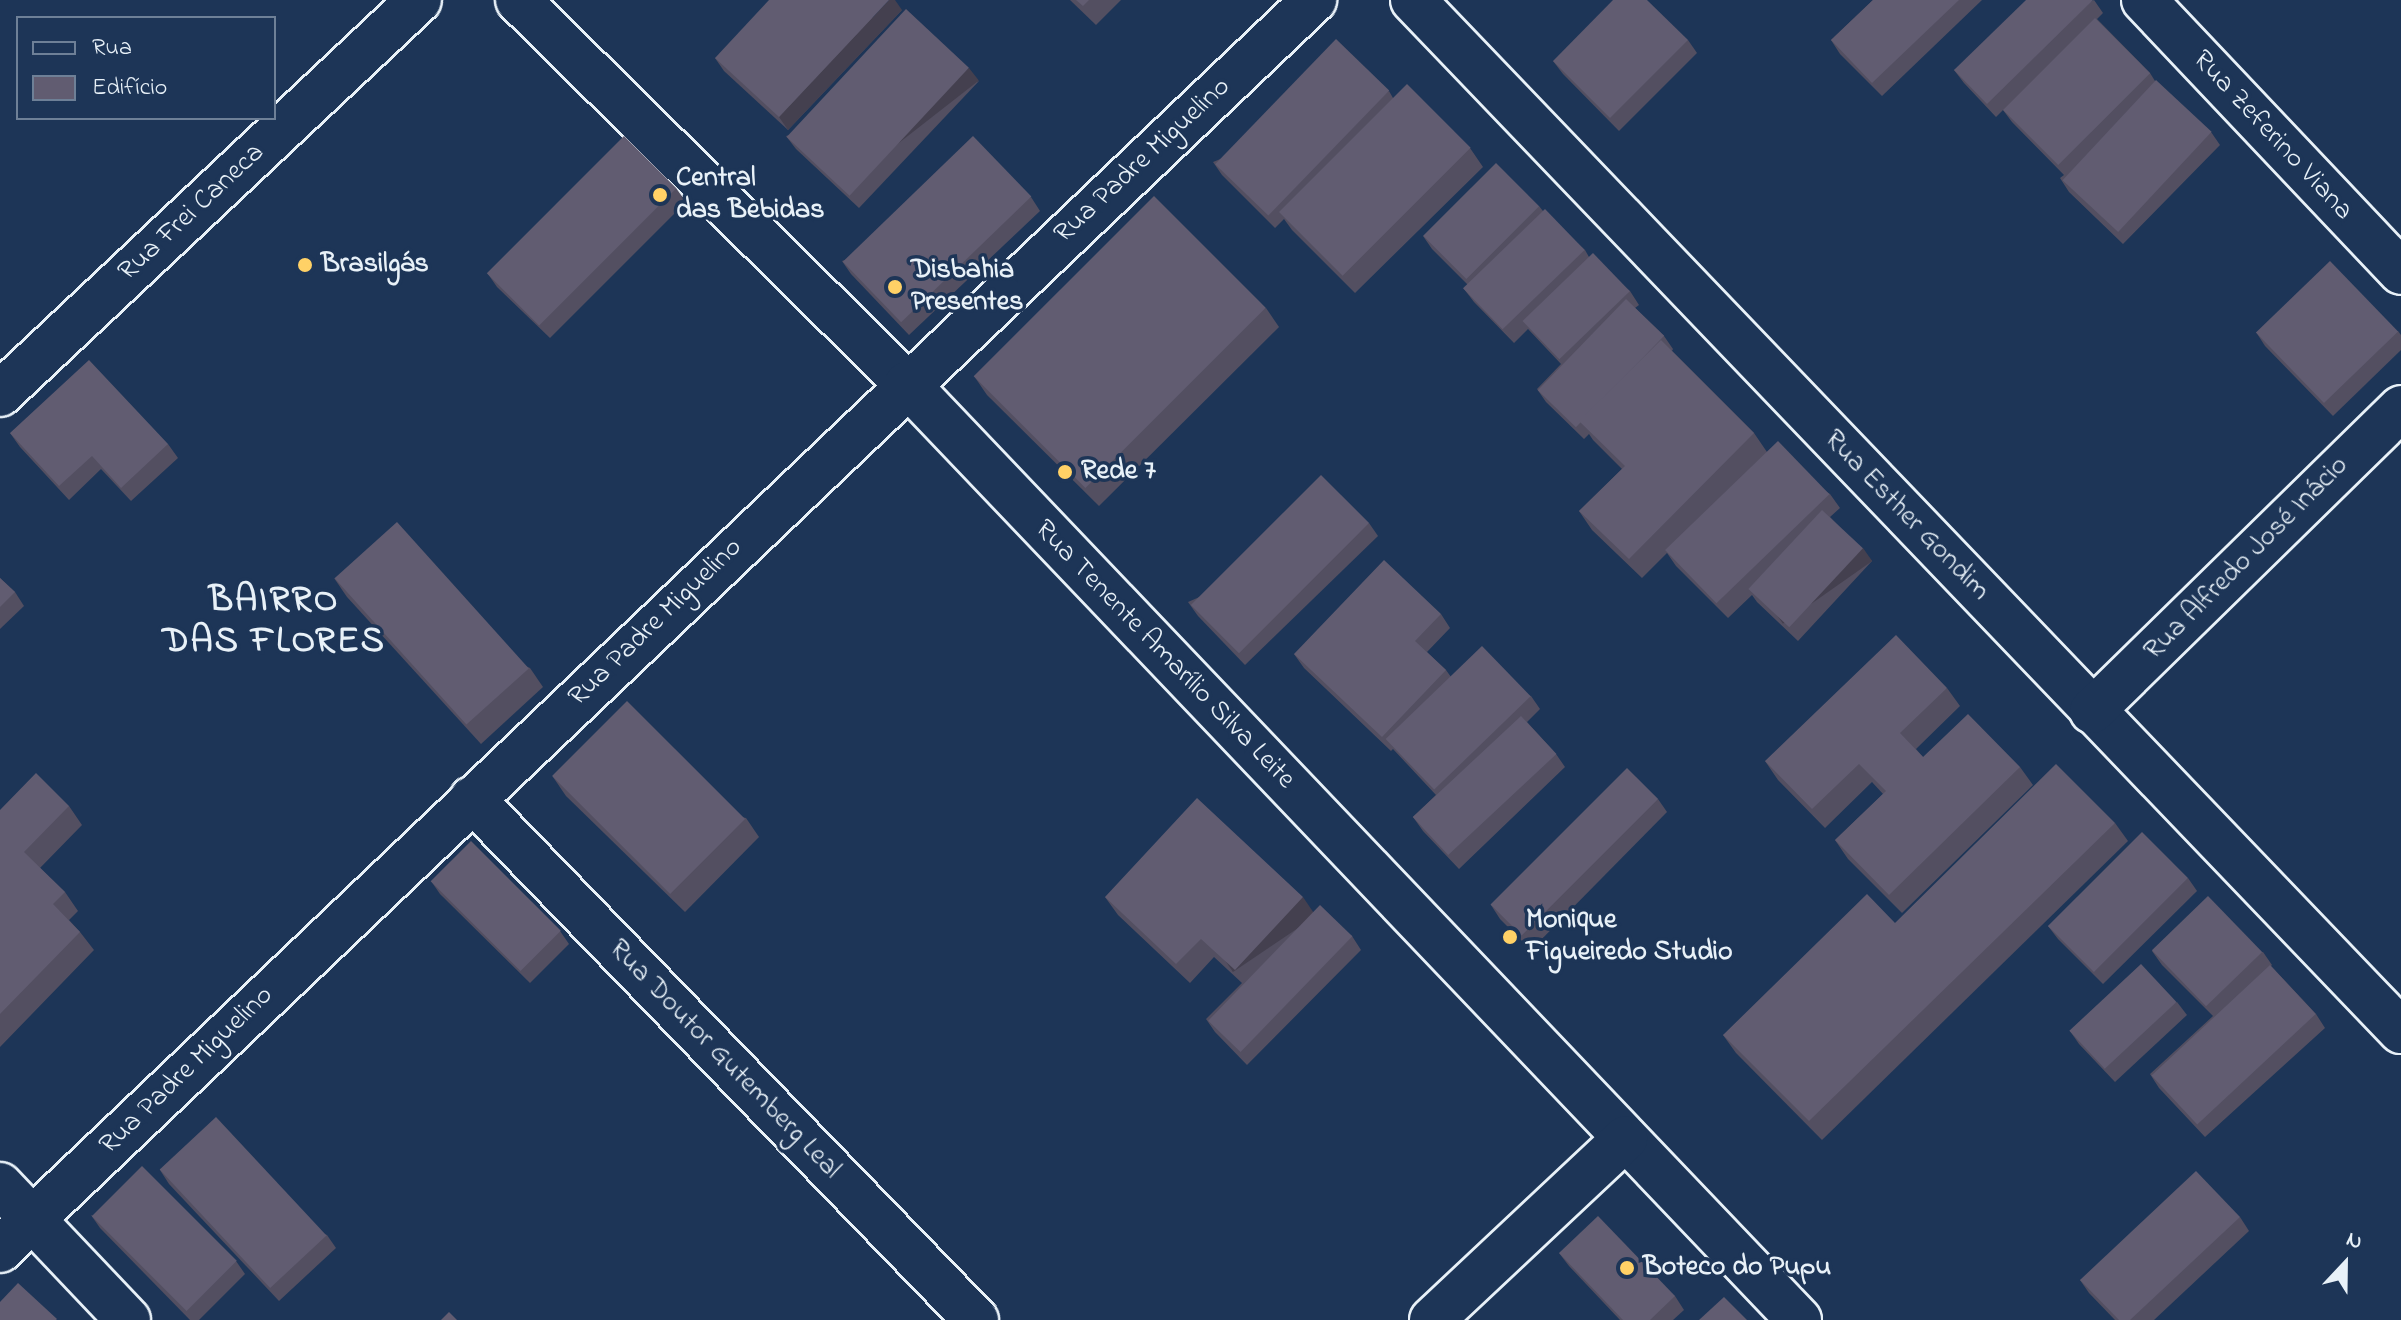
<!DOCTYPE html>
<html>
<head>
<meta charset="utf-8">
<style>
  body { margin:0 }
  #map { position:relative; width:2401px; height:1320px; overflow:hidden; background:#1d3557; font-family:"Indie Flower",sans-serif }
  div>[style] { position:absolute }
  .roads { filter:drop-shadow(2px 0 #e8f1f8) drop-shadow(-2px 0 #e8f1f8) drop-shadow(0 2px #e8f1f8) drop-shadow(0 -2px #e8f1f8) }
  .minor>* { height:44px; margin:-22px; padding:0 22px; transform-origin:22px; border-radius:22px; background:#1d3557 }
  .wall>* { inset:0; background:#534f61 }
  .shaded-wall>* { inset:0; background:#44404f; transform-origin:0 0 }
  .building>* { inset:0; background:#615c71; transform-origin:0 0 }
  .dots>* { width:22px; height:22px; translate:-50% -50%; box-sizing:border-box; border:4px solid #1d3557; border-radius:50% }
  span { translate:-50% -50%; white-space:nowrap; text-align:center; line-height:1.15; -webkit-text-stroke:7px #1d3557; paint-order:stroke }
  .street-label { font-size:28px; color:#e8f1f8 }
  .poi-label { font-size:28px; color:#e8f1f8; font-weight:700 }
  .left { translate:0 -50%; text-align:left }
  .district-label { font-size:36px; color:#e8f1f8; font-weight:700; letter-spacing:2px }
  .legend { position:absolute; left:16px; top:16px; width:260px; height:104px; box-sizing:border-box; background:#1d3557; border:2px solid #6e8097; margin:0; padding:10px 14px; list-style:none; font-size:24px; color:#e8f1f8 }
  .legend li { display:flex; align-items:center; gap:16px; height:40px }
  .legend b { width:40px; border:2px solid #6e8097 }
  .north { position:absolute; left:2305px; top:1224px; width:80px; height:80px; -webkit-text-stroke:6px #1d3557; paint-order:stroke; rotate:22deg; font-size:22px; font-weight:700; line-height:32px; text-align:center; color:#e8f1f8 }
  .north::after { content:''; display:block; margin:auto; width:28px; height:36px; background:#e8f1f8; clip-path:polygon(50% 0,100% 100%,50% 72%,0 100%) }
</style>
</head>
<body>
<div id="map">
  <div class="roads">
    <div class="minor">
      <div style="left:518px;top:0;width:547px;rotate:44.63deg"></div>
      <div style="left:907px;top:384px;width:1293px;rotate:46.38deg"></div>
      <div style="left:1413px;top:0;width:1428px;rotate:46.22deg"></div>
      <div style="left:2144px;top:0;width:374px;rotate:46.6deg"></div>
      <div style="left:0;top:394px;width:575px;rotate:-43.24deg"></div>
      <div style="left:2092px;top:711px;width:433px;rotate:-44.4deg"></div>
      <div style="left:472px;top:799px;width:725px;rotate:45.95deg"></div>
      <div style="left:0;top:1185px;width:186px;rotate:46.5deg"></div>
      <div style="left:0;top:1250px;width:1814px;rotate:-43.57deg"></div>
      <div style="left:1432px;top:1320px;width:265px;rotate:-43.2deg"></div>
    </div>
  </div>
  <div class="wall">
    <div style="clip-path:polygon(1070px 0,1121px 0,1096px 25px)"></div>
    <div style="clip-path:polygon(1873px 0,1982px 0,1882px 96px,1840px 54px,1831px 40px)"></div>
    <div style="clip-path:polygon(2094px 0,2103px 13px,2097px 19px,2150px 73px,2155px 81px,2211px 132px,2220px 145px,2123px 244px,2069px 192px,2060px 178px,2064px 175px,2012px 122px,2003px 110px,1996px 117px,1964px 83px,1954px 70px)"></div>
    <div style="clip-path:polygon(902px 10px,788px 130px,724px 71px,715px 58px)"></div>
    <div style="clip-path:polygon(1688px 40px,1697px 53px,1619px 131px,1563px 74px,1553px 61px)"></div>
    <div style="clip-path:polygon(979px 81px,859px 208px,796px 149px,786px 136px)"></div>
    <div style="clip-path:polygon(1389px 91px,1393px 98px,1470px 148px,1483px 167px,1355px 293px,1292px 230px,1284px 219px,1275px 228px,1222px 175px,1213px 162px)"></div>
    <div style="clip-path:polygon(676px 188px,686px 202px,550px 338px,497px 287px,488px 274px)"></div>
    <div style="clip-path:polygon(1031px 197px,1040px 211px,909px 335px,851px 274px,842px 261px)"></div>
    <div style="clip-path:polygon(1539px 206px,1543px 211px,1585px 250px,1589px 257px,1630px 291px,1639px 305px,1635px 308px,1664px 336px,1673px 349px,1672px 351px,1754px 433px,1767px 452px,1830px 494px,1840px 508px,1830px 517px,1872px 561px,1798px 641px,1757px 602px,1752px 595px,1728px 618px,1676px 566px,1667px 553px,1642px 578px,1592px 530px,1579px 511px,1622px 469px,1593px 440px,1589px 434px,1584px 439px,1546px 402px,1537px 389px,1561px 364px,1528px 329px,1514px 343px,1474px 302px,1464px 289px,1468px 285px,1432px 249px,1423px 236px)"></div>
    <div style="clip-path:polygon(1266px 308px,1279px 327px,1099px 506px,987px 395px,974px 376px)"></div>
    <div style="clip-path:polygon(2398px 331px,2401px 335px,2401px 350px,2333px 416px,2265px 346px,2256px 332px)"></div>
    <div style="clip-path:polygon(10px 433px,168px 444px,178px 458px,131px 501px,101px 469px,69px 500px,20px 447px)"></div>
    <div style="clip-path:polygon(1369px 523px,1378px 536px,1245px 665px,1198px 616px,1188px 602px)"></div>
    <div style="clip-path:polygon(0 578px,15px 592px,24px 606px,0 629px)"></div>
    <div style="clip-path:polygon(334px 578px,530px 668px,543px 687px,481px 744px,347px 597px)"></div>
    <div style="clip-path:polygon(1441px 614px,1450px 628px,1427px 652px,1446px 670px,1451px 677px,1531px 696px,1540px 709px,1527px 722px,1556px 754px,1565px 767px,1459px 869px,1423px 831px,1413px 817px,1436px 795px,1393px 749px,1391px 751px,1304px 668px,1294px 654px)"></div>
    <div style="clip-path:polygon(1947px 688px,1960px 706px,1916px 749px,1923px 757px,2020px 767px,2033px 785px,1902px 913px,1848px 859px,1835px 840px,1883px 794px,1872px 782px,1825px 828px,1778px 780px,1765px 761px)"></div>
    <div style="clip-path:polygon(553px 777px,746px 818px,759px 837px,685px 912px,566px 796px)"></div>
    <div style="clip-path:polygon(1658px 799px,1667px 812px,1531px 950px,1500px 919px,1491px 905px)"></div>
    <div style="clip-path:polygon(69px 806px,82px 825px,40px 868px,65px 892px,78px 911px,69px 920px,80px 932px,94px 950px,0 1047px,0 810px)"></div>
    <div style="clip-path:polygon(2115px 823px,2128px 841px,1822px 1140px,1736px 1053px,1723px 1035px,1895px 923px)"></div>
    <div style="clip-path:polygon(2188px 878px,2197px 891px,2103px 984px,2058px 939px,2048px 926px)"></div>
    <div style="clip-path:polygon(431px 881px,560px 931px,569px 944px,530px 983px,440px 894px)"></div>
    <div style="clip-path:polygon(1105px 897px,1313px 912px,1352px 936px,1361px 950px,1247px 1065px,1215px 1032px,1206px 1019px,1242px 983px,1214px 957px,1190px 983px,1118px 915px)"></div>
    <div style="clip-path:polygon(2152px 951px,2263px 952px,2272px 965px,2271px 966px,2316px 1014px,2325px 1028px,2205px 1137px,2159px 1088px,2150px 1074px,2213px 1016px,2162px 965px)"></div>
    <div style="clip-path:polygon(2177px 1002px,2187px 1015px,2115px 1082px,2079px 1044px,2070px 1031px)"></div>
    <div style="clip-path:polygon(160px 1170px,327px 1235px,336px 1248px,279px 1301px,169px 1184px)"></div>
    <div style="clip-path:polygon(91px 1215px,236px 1261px,245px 1274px,199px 1320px,190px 1320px,100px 1228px)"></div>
    <div style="clip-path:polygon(2240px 1217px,2249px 1231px,2154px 1320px,2115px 1320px,2089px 1293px,2080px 1280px)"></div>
    <div style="clip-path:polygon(1559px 1253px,1675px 1296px,1684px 1310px,1673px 1320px,1620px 1320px,1569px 1266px)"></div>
  </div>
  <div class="shaded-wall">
    <div style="clip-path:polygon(889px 0,895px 0,902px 10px,788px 130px,779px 117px)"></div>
    <div style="left:969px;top:68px;width:16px;height:173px;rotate:52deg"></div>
    <div style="left:1863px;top:548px;width:16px;height:109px;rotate:55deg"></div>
    <div style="left:1303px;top:897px;width:23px;height:100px;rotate:56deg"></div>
  </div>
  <div class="building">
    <div style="clip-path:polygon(769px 0,889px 0,779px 117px,715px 58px)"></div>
    <div style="clip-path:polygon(1076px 0,1089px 0,1083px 6px)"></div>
    <div style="clip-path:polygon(1613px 0,1647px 0,1688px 40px,1610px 118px,1553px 61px)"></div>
    <div style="clip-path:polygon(1873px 0,1959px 0,1872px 83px,1831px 40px)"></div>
    <div style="clip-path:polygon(2026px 0,2093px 0,1987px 104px,1954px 70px)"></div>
    <div style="left:906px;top:9px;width:86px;height:175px;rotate:43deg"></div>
    <div style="left:2095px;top:18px;width:78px;height:130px;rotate:45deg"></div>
    <div style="left:1336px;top:39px;width:74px;height:174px;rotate:44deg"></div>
    <div style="left:2156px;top:80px;width:76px;height:137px;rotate:43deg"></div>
    <div style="left:1407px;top:84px;width:90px;height:181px;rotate:45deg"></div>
    <div style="left:624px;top:136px;width:74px;height:194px;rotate:45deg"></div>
    <div style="left:973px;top:136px;width:84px;height:181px;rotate:46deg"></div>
    <div style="left:1496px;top:163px;width:61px;height:103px;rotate:45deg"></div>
    <div style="left:1154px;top:196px;width:158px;height:255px;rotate:45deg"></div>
    <div style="left:1545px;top:209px;width:57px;height:114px;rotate:46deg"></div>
    <div style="left:1593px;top:253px;width:53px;height:98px;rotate:46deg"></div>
    <div style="left:2330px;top:261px;width:98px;height:103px;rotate:46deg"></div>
    <div style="left:1626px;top:299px;width:53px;height:127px;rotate:44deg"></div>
    <div style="clip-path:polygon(1661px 340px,1754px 433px,1629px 559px,1579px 511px,1625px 466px,1579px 421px)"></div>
    <div style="clip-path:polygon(89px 360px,168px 444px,121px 488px,92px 456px,59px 486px,10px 433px)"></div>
    <div style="left:1778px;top:441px;width:74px;height:157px;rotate:46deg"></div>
    <div style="left:1321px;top:475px;width:68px;height:184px;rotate:45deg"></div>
    <div style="left:1822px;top:510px;width:56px;height:108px;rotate:43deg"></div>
    <div style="left:397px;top:522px;width:197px;height:84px;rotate:48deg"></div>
    <div style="clip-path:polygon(1384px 560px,1441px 614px,1415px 641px,1446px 670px,1382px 737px,1294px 654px)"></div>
    <div style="clip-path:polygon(0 578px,15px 592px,0 607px)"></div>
    <div style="clip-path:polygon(1896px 635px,1947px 688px,1900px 733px,1923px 757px,1968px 714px,2020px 767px,1889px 895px,1835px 840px,1886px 791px,1859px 764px,1812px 809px,1765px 761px)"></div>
    <div style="left:1482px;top:646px;width:70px;height:134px;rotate:46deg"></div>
    <div style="left:627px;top:701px;width:167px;height:106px;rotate:45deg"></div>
    <div style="left:1521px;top:716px;width:52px;height:148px;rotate:47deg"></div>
    <div style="clip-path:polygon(2056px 764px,2115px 823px,1809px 1121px,1723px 1035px,1867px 894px,1895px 923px)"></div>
    <div style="left:1627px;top:768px;width:44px;height:193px;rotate:45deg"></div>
    <div style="clip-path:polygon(36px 773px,69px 806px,24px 852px,65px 892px,53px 904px,80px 932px,0 1014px,0 810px)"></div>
    <div style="clip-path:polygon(1197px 798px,1303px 897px,1235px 970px,1201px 939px,1176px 964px,1105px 897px)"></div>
    <div style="left:2142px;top:832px;width:65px;height:133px;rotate:45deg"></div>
    <div style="left:471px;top:841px;width:127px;height:57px;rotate:45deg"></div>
    <div style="left:2208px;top:896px;width:78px;height:78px;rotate:46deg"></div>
    <div style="left:1320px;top:905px;width:45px;height:161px;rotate:44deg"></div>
    <div style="left:2141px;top:964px;width:52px;height:98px;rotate:47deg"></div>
    <div style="left:2270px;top:965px;width:67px;height:162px;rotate:47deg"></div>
    <div style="left:216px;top:1117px;width:162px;height:77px;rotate:47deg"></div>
    <div style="left:142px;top:1166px;width:134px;height:71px;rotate:45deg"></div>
    <div style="clip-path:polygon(2196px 1171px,2240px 1217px,2130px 1320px,2119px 1320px,2080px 1280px)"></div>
    <div style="clip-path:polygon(1598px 1216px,1675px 1296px,1650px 1320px,1623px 1320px,1559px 1253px)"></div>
    <div style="clip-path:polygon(18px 1283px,57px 1319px,56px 1320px,0 1320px,0 1302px)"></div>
    <div style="clip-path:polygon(1724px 1297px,1747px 1320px,1699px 1320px)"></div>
    <div style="clip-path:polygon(449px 1312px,457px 1320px,441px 1320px)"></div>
  </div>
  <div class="dots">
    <div style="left:660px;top:195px;background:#ffd166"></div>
    <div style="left:305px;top:265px;background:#ffd166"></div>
    <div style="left:895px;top:287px;background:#ffd166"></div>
    <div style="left:1065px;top:472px;background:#ffd166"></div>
    <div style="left:1510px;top:937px;background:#ffd166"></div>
    <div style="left:1627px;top:1268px;background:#ffd166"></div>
  </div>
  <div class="street-label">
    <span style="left:2272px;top:136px;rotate:47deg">Rua Zeferino Viana</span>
    <span style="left:1143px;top:161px;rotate:-43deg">Rua Padre Miguelino</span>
    <span style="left:192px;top:213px;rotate:-43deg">Rua Frei Caneca</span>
    <span style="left:1906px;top:516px;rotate:46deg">Rua Esther Gondim</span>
    <span style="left:2247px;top:559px;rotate:-45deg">Rua Alfredo José Inácio</span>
    <span style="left:656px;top:623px;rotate:-44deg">Rua Padre Miguelino</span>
    <span style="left:1164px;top:655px;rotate:46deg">Rua Tenente Amarílio Silva Leite</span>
    <span style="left:724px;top:1060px;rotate:46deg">Rua Doutor Gutemberg Leal</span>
    <span style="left:187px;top:1071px;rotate:-44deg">Rua Padre Miguelino</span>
  </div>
  <div class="poi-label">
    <span class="left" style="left:676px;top:195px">Central<br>das Bebidas</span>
    <span class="left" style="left:321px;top:265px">Brasilgás</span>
    <span class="left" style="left:911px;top:287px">Disbahia<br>Presentes</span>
    <span class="left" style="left:1081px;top:472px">Rede 7</span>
    <span class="left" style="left:1526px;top:937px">Monique<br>Figueiredo Studio</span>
    <span class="left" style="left:1643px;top:1268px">Boteco do Pupu</span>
  </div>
  <div class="district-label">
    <span style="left:274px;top:622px">BAIRRO<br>DAS FLORES</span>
  </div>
  <ul class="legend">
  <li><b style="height:10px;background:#1d3557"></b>Rua</li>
  <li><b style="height:22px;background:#615c71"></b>Edifício</li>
  </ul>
  <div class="north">N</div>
</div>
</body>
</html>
